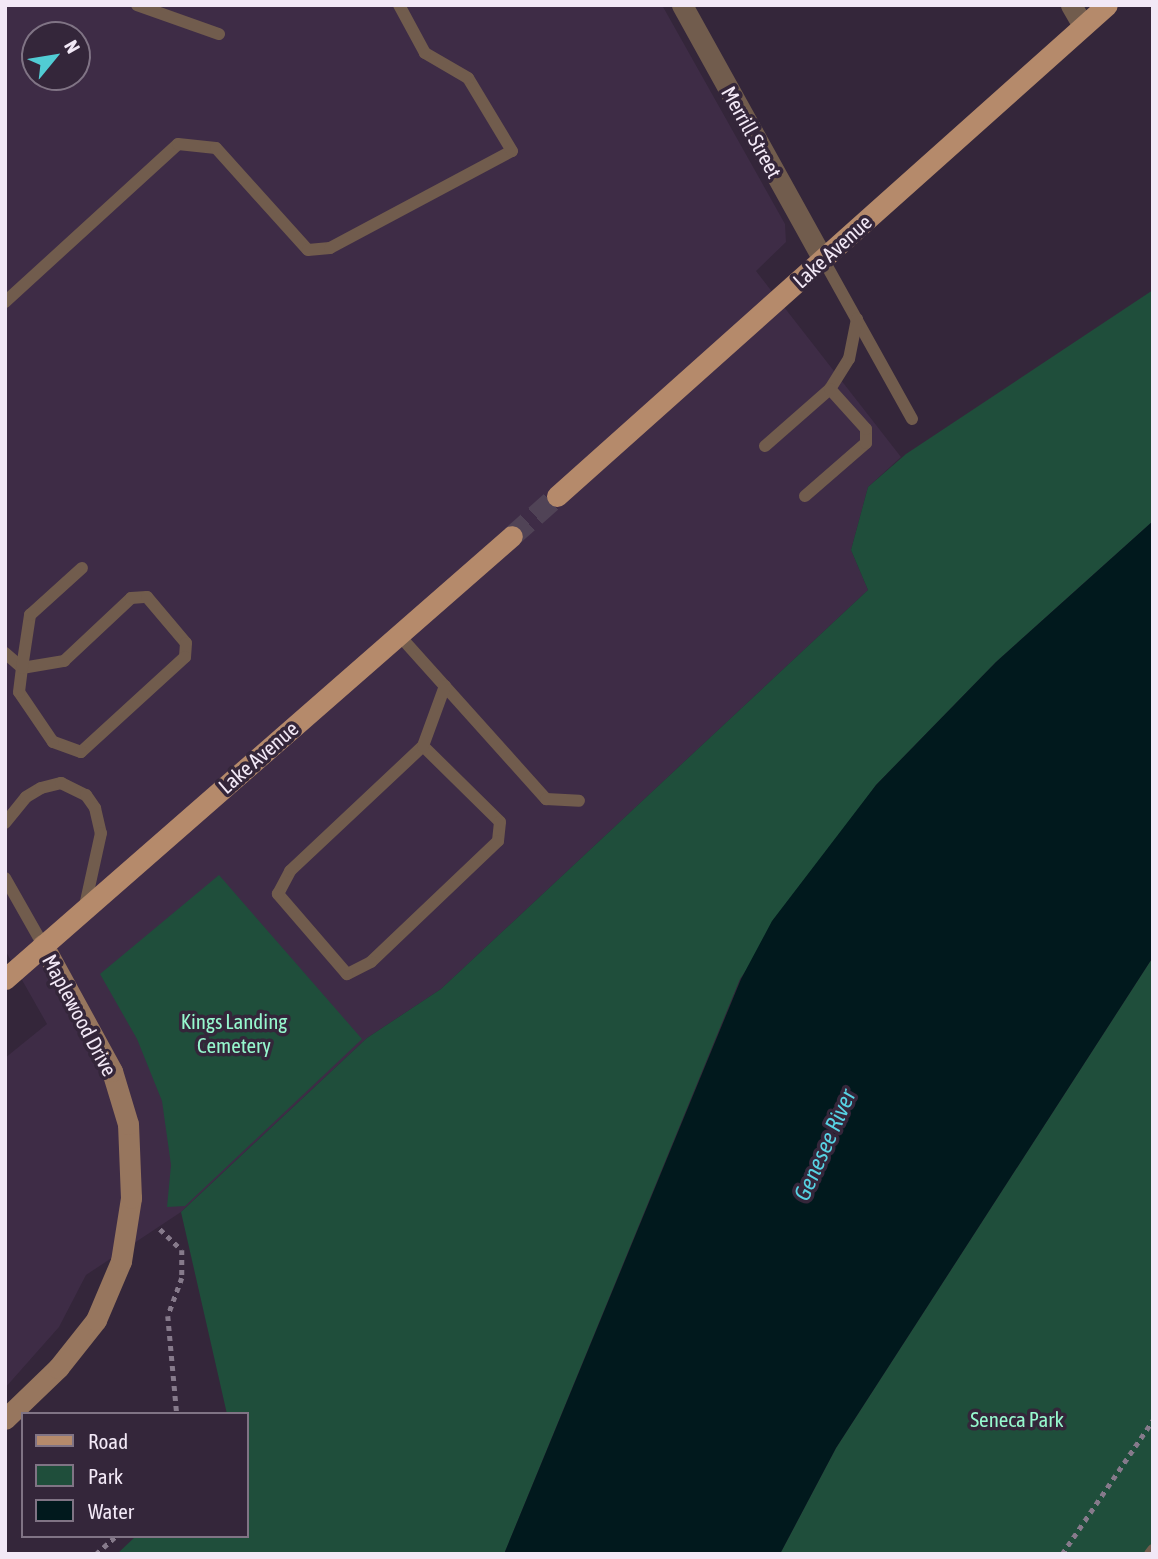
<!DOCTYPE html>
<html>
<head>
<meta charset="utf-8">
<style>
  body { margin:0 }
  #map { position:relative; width:1158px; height:1559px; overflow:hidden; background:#34263a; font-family:"Asap Condensed",sans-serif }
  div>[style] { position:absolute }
  .built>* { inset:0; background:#3e2c46 }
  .green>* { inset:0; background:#1f4e3b }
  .water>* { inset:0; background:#01191d }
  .primary-tunnel>* { height:21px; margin-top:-10.5px; transform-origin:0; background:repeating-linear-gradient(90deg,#504356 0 21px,transparent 0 31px) }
  .path>* { height:4.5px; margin-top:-2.25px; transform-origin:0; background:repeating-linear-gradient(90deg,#867a8b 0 5px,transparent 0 10px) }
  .lane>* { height:12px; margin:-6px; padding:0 6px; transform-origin:6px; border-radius:6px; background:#715c4d }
  .street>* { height:21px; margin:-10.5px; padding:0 10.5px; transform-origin:10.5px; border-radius:10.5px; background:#715c4d }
  .secondary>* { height:21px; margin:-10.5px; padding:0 10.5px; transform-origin:10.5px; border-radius:10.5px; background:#97765e }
  .primary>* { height:21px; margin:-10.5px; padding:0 10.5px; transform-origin:10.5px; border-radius:10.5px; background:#b58a6b }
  span { translate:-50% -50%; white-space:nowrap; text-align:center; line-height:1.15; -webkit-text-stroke:7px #34263a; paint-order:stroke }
  .street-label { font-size:21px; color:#f2e8f6 }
  .park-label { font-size:21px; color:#96f8ce }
  .water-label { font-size:23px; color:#57d2e3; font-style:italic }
  .frame { position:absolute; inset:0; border:7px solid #f2e8f6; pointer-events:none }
  .legend { position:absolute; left:21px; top:1412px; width:228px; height:126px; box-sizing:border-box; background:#34263a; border:2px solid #807485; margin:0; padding:9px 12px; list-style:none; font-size:21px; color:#f2e8f6 }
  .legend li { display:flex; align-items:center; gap:14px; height:35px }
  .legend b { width:35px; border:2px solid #807485 }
  .north { position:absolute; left:21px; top:21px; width:70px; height:70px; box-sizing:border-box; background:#34263a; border:2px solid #807485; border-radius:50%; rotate:60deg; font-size:19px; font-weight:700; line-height:28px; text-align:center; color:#f2e8f6 }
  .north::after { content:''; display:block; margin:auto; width:24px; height:32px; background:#51ccd4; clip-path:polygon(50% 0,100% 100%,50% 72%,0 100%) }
</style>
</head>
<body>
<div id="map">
  <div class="built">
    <div style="clip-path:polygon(evenodd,5px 5px,662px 5px,785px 224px,786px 242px,756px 271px,901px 457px,868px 487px,851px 550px,868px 590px,441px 989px,367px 1038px,181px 1212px,86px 1275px,59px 1327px,5px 1388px,5px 1058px,47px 1024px,5px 950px,5px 5px,35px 35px,77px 35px,77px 77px,35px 77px,35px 35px)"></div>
  </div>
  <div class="green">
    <div style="clip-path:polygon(1153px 290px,1153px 521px,996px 662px,876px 785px,740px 979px,504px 1554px,117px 1554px,136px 1536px,247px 1536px,247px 1414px,227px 1414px,181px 1212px,367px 1038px,441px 989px,868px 590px,851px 550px,868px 487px,906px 454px)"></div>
    <div style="clip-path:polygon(219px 875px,362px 1039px,185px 1206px,167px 1207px,171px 1165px,162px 1101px,137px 1039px,100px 974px)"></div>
    <div style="clip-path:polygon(1153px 957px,1153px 1554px,780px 1554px,836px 1448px)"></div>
  </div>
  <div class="water">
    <div style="clip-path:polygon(1153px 521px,1153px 957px,836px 1448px,780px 1554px,504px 1554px,741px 979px,772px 921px,876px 785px,996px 662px)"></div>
  </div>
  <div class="primary-tunnel">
    <div style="left:512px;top:536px;width:60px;rotate:-41.6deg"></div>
  </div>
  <div class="path">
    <div style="left:160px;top:1229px;width:30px;rotate:44deg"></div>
    <div style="left:182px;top:1250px;width:28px;rotate:90deg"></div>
    <div style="left:182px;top:1278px;width:40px;rotate:110.2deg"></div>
    <div style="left:168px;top:1316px;width:98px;rotate:84.8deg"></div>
    <div style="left:96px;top:1554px;width:27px;rotate:-42deg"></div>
    <div style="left:1062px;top:1554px;width:162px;rotate:-55.8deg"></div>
  </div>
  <div class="lane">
    <div style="left:137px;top:5px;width:87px;rotate:19.5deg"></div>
    <div style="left:823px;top:259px;width:183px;rotate:60.9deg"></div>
    <div style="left:5px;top:302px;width:234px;rotate:-42.4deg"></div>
    <div style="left:178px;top:144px;width:38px;rotate:6deg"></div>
    <div style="left:216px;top:148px;width:137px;rotate:48deg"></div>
    <div style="left:308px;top:250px;width:22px;rotate:-5deg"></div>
    <div style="left:330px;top:248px;width:206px;rotate:-28.1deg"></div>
    <div style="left:512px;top:151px;width:85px;rotate:-121.1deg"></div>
    <div style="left:468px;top:78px;width:50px;rotate:-149.8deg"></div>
    <div style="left:425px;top:53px;width:55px;rotate:-118.4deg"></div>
    <div style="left:765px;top:446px;width:86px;rotate:-41.2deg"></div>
    <div style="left:830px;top:389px;width:36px;rotate:-58deg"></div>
    <div style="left:849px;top:359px;width:41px;rotate:-78.7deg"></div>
    <div style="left:805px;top:496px;width:81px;rotate:-41deg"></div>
    <div style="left:866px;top:443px;width:14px;rotate:-90deg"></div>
    <div style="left:866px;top:429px;width:54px;rotate:-132deg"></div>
    <div style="left:398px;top:634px;width:222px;rotate:48.1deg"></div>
    <div style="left:546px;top:799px;width:33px;rotate:3deg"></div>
    <div style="left:5px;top:653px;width:23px;rotate:41deg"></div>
    <div style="left:22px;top:668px;width:43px;rotate:-9.5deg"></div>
    <div style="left:64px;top:661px;width:92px;rotate:-43.2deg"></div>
    <div style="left:131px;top:598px;width:16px;rotate:-4deg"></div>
    <div style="left:147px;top:597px;width:60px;rotate:49.7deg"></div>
    <div style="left:186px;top:643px;width:14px;rotate:94deg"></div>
    <div style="left:185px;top:657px;width:141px;rotate:137.6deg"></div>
    <div style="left:81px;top:752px;width:30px;rotate:-160deg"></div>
    <div style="left:53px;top:742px;width:60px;rotate:-124.2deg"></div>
    <div style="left:19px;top:692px;width:24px;rotate:-83deg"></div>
    <div style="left:22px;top:668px;width:54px;rotate:-81.4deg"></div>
    <div style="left:30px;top:615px;width:70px;rotate:-42.1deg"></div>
    <div style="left:423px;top:746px;width:108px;rotate:44.6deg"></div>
    <div style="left:500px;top:822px;width:19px;rotate:96deg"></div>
    <div style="left:498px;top:841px;width:175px;rotate:136.4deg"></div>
    <div style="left:371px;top:962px;width:27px;rotate:153deg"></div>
    <div style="left:347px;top:974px;width:106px;rotate:-130.8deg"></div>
    <div style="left:278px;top:894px;width:26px;rotate:-62deg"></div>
    <div style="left:290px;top:871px;width:183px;rotate:-43.2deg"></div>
    <div style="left:423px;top:746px;width:64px;rotate:-69.9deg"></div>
    <div style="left:5px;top:823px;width:33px;rotate:-51deg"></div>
    <div style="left:26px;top:797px;width:17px;rotate:-31deg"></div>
    <div style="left:41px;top:788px;width:21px;rotate:-14deg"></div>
    <div style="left:61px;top:783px;width:28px;rotate:26deg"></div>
    <div style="left:86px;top:795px;width:16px;rotate:55deg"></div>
    <div style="left:95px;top:808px;width:26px;rotate:77deg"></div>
    <div style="left:101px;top:833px;width:75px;rotate:102.4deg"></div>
    <div style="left:5px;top:878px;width:77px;rotate:60.4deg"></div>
    <div style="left:1150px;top:1554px;width:5px;rotate:-53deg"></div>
  </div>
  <div class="street">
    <div style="left:682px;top:5px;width:291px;rotate:61deg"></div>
    <div style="left:1071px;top:5px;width:24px;rotate:60deg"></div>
  </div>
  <div class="secondary">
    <div style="left:5px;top:1419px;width:74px;rotate:-43.9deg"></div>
    <div style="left:58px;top:1368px;width:61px;rotate:-51.6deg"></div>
    <div style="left:96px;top:1320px;width:64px;rotate:-67deg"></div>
    <div style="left:121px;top:1261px;width:64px;rotate:-81deg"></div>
    <div style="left:131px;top:1198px;width:74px;rotate:-92.3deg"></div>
    <div style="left:128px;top:1124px;width:55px;rotate:-106.8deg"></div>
    <div style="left:112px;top:1071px;width:144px;rotate:-118.7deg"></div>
  </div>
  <div class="primary">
    <div style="left:557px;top:496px;width:737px;rotate:-41.76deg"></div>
    <div style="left:5px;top:979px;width:673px;rotate:-41.15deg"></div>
  </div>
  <div class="street-label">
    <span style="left:752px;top:132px;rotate:61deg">Merrill Street</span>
    <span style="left:832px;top:251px;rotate:-42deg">Lake Avenue</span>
    <span style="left:258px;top:757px;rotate:-41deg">Lake Avenue</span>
    <span style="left:80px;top:1015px;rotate:62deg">Maplewood Drive</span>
  </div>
  <div class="park-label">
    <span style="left:234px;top:1033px">Kings Landing<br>Cemetery</span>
    <span style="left:1017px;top:1419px">Seneca Park</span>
  </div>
  <div class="water-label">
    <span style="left:825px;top:1145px;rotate:-66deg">Genesee River</span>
  </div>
  <div class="frame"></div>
  <ul class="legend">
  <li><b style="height:9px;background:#b58a6b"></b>Road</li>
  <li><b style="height:19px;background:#1f4e3b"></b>Park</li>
  <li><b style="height:19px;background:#01191d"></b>Water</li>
  </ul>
  <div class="north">N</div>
</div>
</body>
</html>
